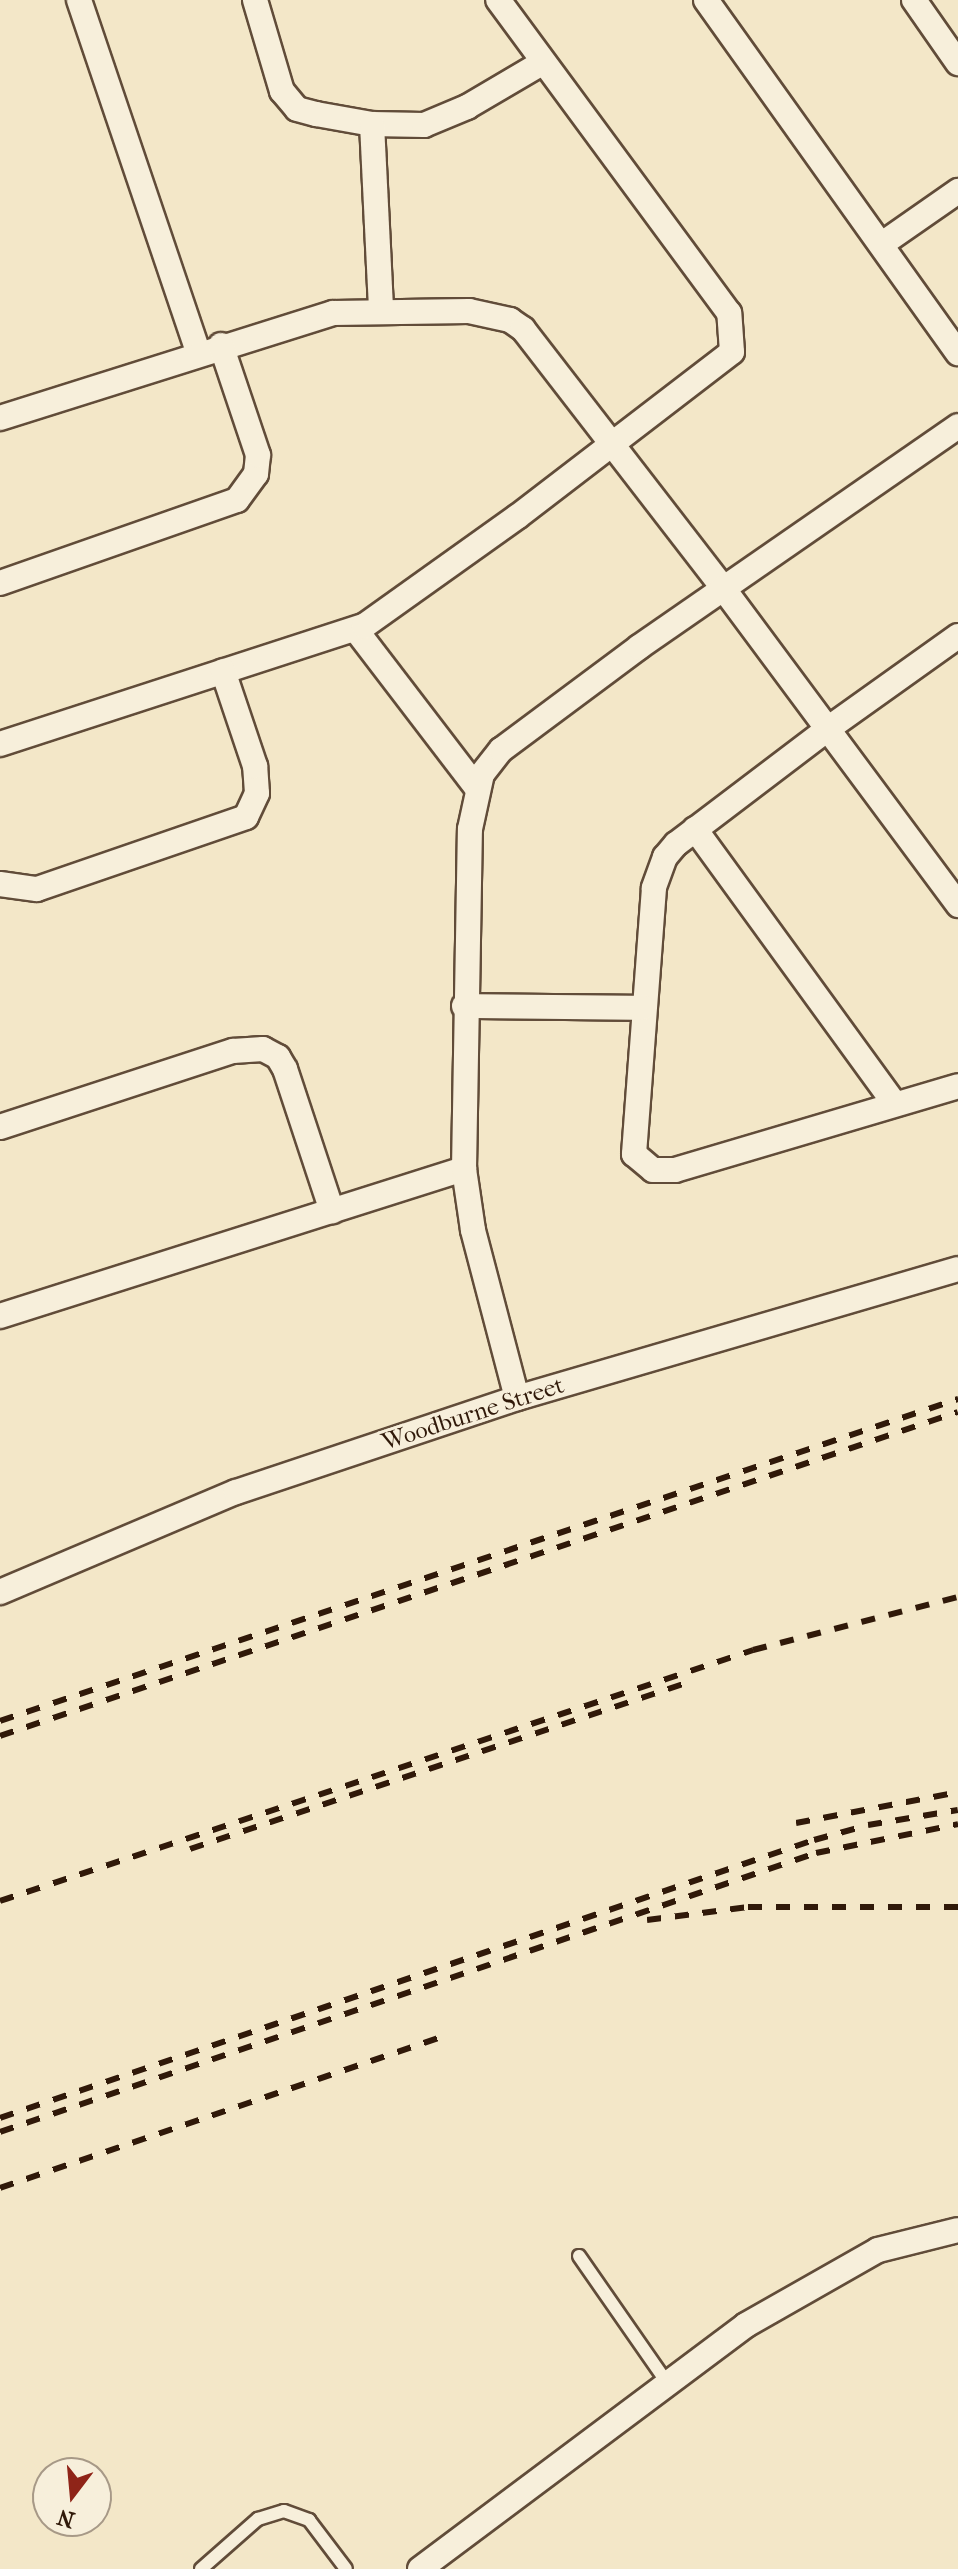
<!DOCTYPE html>
<html>
<head>
<meta charset="utf-8">
<style>
  body { margin:0 }
  #map { position:relative; width:958px; height:2569px; overflow:hidden; background:#f3e7c8; font-family:"IM FELL French Canon",serif }
  div>[style] { position:absolute }
  .roads { filter:drop-shadow(2px 0 #614c39) drop-shadow(-2px 0 #614c39) drop-shadow(0 2px #614c39) drop-shadow(0 -2px #614c39) }
  .service>* { height:12px; margin:-6px; padding:0 6px; transform-origin:6px; border-radius:6px; background:#f7efdb }
  .minor>* { height:24px; margin:-12px; padding:0 12px; transform-origin:12px; border-radius:12px; background:#f7efdb }
  .rail>* { height:6px; margin-top:-3px; transform-origin:0; background:repeating-linear-gradient(90deg,#301909 0 14px,transparent 0 28px) }
  span { translate:-50% -50%; white-space:nowrap; text-align:center; line-height:1.15; -webkit-text-stroke:6px #f7efdb; paint-order:stroke }
  .street-label { font-size:24px; color:#301909 }
  .north { position:absolute; left:32px; top:2457px; width:80px; height:80px; box-sizing:border-box; background:#f7efdb; border:2px solid #a79987; border-radius:50%; rotate:196deg; font-size:22px; font-weight:700; line-height:32px; text-align:center; color:#301909 }
  .north::after { content:''; display:block; margin:auto; width:28px; height:36px; background:#8f2418; clip-path:polygon(50% 0,100% 100%,50% 72%,0 100%) }
</style>
</head>
<body>
<div id="map">
  <div class="roads">
    <div class="service">
      <div style="left:579px;top:2256px;width:156px;rotate:55.2deg"></div>
      <div style="left:201px;top:2569px;width:76px;rotate:-41.3deg"></div>
      <div style="left:258px;top:2519px;width:27px;rotate:-17deg"></div>
      <div style="left:284px;top:2511px;width:27px;rotate:20deg"></div>
      <div style="left:309px;top:2520px;width:61px;rotate:52.9deg"></div>
    </div>
    <div class="minor">
      <div style="left:79px;top:0;width:372px;rotate:71.3deg"></div>
      <div style="left:255px;top:0;width:95px;rotate:73.5deg"></div>
      <div style="left:282px;top:91px;width:23px;rotate:50deg"></div>
      <div style="left:297px;top:109px;width:20px;rotate:15deg"></div>
      <div style="left:316px;top:114px;width:57px;rotate:10.1deg"></div>
      <div style="left:372px;top:124px;width:52px;rotate:1.1deg"></div>
      <div style="left:424px;top:125px;width:47px;rotate:-22.7deg"></div>
      <div style="left:467px;top:107px;width:87px;rotate:-30.4deg"></div>
      <div style="left:706px;top:0;width:434px;rotate:54.5deg"></div>
      <div style="left:914px;top:0;width:77px;rotate:55.1deg"></div>
      <div style="left:372px;top:124px;width:186px;rotate:87.2deg"></div>
      <div style="left:882px;top:244px;width:93px;rotate:-34.9deg"></div>
      <div style="left:0;top:418px;width:349px;rotate:-17.5deg"></div>
      <div style="left:333px;top:313px;width:136px;rotate:-0.8deg"></div>
      <div style="left:469px;top:311px;width:42px;rotate:12.4deg"></div>
      <div style="left:510px;top:320px;width:16px;rotate:35deg"></div>
      <div style="left:523px;top:329px;width:327px;rotate:52.3deg"></div>
      <div style="left:723px;top:588px;width:395px;rotate:53.4deg"></div>
      <div style="left:0;top:583px;width:251px;rotate:-19.3deg"></div>
      <div style="left:237px;top:500px;width:32px;rotate:-54deg"></div>
      <div style="left:256px;top:474px;width:19px;rotate:-84deg"></div>
      <div style="left:258px;top:455px;width:116px;rotate:-108.6deg"></div>
      <div style="left:356px;top:630px;width:198px;rotate:52.6deg"></div>
      <div style="left:958px;top:636px;width:158px;rotate:144.5deg"></div>
      <div style="left:829px;top:728px;width:192px;rotate:142.8deg"></div>
      <div style="left:676px;top:844px;width:17px;rotate:130deg"></div>
      <div style="left:665px;top:857px;width:33px;rotate:110deg"></div>
      <div style="left:654px;top:888px;width:267px;rotate:94.3deg"></div>
      <div style="left:634px;top:1154px;width:25px;rotate:40deg"></div>
      <div style="left:653px;top:1170px;width:22px"></div>
      <div style="left:675px;top:1170px;width:295px;rotate:-16.5deg"></div>
      <div style="left:0;top:744px;width:383px;rotate:-18deg"></div>
      <div style="left:364px;top:626px;width:188px;rotate:-35.5deg"></div>
      <div style="left:517px;top:517px;width:271px;rotate:-37.5deg"></div>
      <div style="left:732px;top:352px;width:39px;rotate:-94deg"></div>
      <div style="left:729px;top:313px;width:389px;rotate:-126.4deg"></div>
      <div style="left:695px;top:829px;width:340px;rotate:54deg"></div>
      <div style="left:0;top:884px;width:37px;rotate:8deg"></div>
      <div style="left:37px;top:889px;width:221px;rotate:-19deg"></div>
      <div style="left:246px;top:817px;width:26px;rotate:-65deg"></div>
      <div style="left:257px;top:793px;width:27px;rotate:-94deg"></div>
      <div style="left:255px;top:766px;width:100px;rotate:-108.6deg"></div>
      <div style="left:464px;top:1006px;width:179px;rotate:0.6deg"></div>
      <div style="left:0;top:1127px;width:245px;rotate:-18.1deg"></div>
      <div style="left:233px;top:1051px;width:30px;rotate:-4deg"></div>
      <div style="left:263px;top:1049px;width:17px;rotate:28deg"></div>
      <div style="left:278px;top:1057px;width:14px;rotate:60deg"></div>
      <div style="left:285px;top:1069px;width:150px;rotate:71.7deg"></div>
      <div style="left:0;top:1316px;width:487px;rotate:-17.6deg"></div>
      <div style="left:517px;top:1398px;width:174px;rotate:-104.7deg"></div>
      <div style="left:473px;top:1230px;width:62px;rotate:-98.4deg"></div>
      <div style="left:464px;top:1169px;width:340px;rotate:-89deg"></div>
      <div style="left:470px;top:829px;width:56px;rotate:-77.7deg"></div>
      <div style="left:482px;top:774px;width:31px;rotate:-52deg"></div>
      <div style="left:501px;top:750px;width:172px;rotate:-36.7deg"></div>
      <div style="left:639px;top:647px;width:388px;rotate:-34.7deg"></div>
      <div style="left:0;top:1592px;width:256px;rotate:-23deg"></div>
      <div style="left:236px;top:1492px;width:296px;rotate:-18.5deg"></div>
      <div style="left:517px;top:1398px;width:459px;rotate:-16.3deg"></div>
      <div style="left:420px;top:2569px;width:407px;rotate:-36.8deg"></div>
      <div style="left:746px;top:2325px;width:152px;rotate:-29.6deg"></div>
      <div style="left:878px;top:2250px;width:82px;rotate:-14deg"></div>
    </div>
  </div>
  <div class="rail">
    <div style="left:0;top:1721px;width:1011px;rotate:-18.58deg"></div>
    <div style="left:0;top:1736px;width:1011px;rotate:-18.69deg"></div>
    <div style="left:796px;top:1823px;width:165px;rotate:-10.8deg"></div>
    <div style="left:190px;top:1849px;width:520px;rotate:-18.5deg"></div>
    <div style="left:0;top:1901px;width:794px;rotate:-18.43deg"></div>
    <div style="left:753px;top:1650px;width:212px;rotate:-14.5deg"></div>
    <div style="left:647px;top:1920px;width:102px;rotate:-7.3deg"></div>
    <div style="left:748px;top:1907px;width:210px"></div>
    <div style="left:0;top:2118px;width:860px;rotate:-18.86deg"></div>
    <div style="left:814px;top:1840px;width:56px;rotate:-15.5deg"></div>
    <div style="left:868px;top:1825px;width:91px;rotate:-9.5deg"></div>
    <div style="left:0;top:2132px;width:862px;rotate:-18.88deg"></div>
    <div style="left:816px;top:1853px;width:145px;rotate:-11.5deg"></div>
    <div style="left:0;top:2188px;width:473px;rotate:-18.9deg"></div>
  </div>
  <div class="street-label">
    <span style="left:473px;top:1414px;rotate:-18deg">Woodburne Street</span>
  </div>
  <div class="north">N</div>
</div>
</body>
</html>
